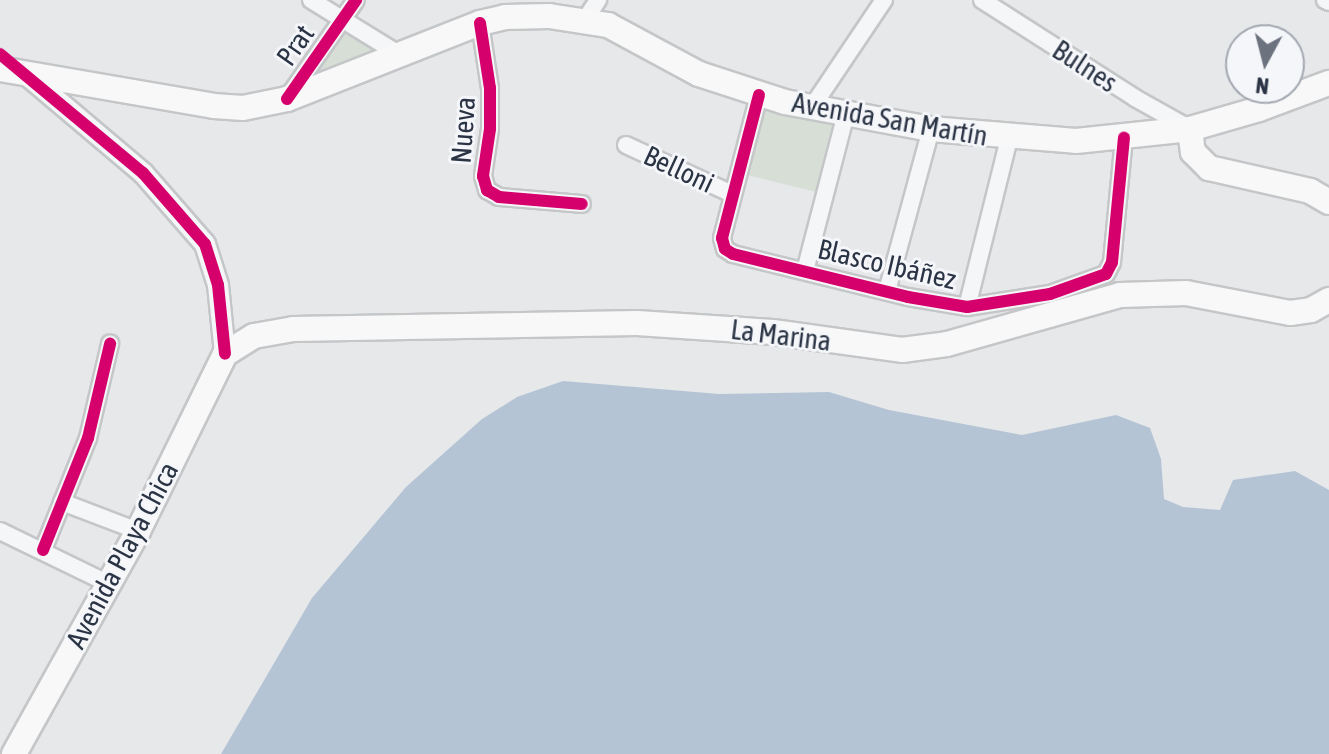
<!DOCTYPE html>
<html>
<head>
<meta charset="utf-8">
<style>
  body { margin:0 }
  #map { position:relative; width:1329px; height:754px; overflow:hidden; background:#e6e8ea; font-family:"Asap Condensed",sans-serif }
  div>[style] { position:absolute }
  .green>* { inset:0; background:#d6ded6; transform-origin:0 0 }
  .water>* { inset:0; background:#b4c4d5 }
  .roads { filter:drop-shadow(2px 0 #c4c6c8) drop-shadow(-2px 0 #c4c6c8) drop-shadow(0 2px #c4c6c8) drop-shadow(0 -2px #c4c6c8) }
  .minor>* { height:16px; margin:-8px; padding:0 8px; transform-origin:8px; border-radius:8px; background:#f5f6f7 }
  .tertiary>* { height:20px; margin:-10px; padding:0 10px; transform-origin:10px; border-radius:10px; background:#f5f6f7 }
  .primary>* { height:24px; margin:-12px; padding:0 12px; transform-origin:12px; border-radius:12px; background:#f8f8f8 }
  .cycleway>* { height:12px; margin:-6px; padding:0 6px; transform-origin:6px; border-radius:6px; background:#d6006c }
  span { translate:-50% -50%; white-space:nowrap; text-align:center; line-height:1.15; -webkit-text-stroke:6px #f4f6f9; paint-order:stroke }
  .street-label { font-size:28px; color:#2b3445 }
  .north { position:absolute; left:1225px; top:24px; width:80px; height:80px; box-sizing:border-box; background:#f4f6f9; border:2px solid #a4a8b1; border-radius:50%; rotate:187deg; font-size:22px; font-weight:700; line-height:32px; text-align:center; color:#2b3445 }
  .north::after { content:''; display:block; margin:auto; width:28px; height:36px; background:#6c737f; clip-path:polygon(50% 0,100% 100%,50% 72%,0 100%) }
</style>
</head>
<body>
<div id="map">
  <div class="green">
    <div style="clip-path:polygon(343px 31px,386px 56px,302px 89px)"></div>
    <div style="left:760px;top:107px;width:81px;height:69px;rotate:14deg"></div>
  </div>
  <div class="water">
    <div style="clip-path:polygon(563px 381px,719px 394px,829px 392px,889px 410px,1022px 435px,1116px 415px,1150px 428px,1161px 459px,1164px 499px,1183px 507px,1220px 510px,1233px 480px,1295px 471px,1329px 490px,1329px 754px,221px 754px,312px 598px,406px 487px,482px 419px,517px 397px)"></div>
  </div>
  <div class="roads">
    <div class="minor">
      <div style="left:311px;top:0;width:105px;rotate:31.7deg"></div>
      <div style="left:982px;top:0;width:182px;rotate:32.6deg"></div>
      <div style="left:1135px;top:98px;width:62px;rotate:29.1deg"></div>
      <div style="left:1325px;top:0;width:4px;rotate:27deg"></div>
      <div style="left:585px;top:20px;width:24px;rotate:-57deg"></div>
      <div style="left:480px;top:23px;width:66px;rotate:81.3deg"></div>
      <div style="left:490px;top:88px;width:41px;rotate:90deg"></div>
      <div style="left:490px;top:129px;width:48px;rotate:98.5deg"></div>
      <div style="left:483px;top:176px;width:15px;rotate:74deg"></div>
      <div style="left:487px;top:190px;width:14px;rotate:30deg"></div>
      <div style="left:499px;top:197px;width:83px;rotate:4.8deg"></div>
      <div style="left:759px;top:95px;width:148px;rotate:104.5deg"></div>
      <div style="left:722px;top:238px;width:11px;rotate:75deg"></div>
      <div style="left:725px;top:249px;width:9px;rotate:32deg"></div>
      <div style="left:733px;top:254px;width:180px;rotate:13.8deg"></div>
      <div style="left:908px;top:297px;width:60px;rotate:9.6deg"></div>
      <div style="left:967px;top:307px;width:84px;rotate:-8.9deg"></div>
      <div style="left:1050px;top:294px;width:59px;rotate:-19.7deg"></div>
      <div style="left:1106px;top:274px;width:13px;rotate:-63deg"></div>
      <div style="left:1112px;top:262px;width:125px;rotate:-84.5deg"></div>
      <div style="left:288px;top:97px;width:118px;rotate:-55deg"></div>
      <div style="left:812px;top:107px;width:129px;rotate:-56.1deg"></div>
      <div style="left:626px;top:145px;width:117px;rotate:24.8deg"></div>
      <div style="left:805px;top:271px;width:162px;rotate:-75.4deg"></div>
      <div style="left:887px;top:291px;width:168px;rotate:-74.8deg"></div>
      <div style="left:967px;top:307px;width:174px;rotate:-76deg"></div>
      <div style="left:62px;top:502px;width:81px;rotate:20.9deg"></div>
      <div style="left:0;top:531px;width:121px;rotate:25.9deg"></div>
      <div style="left:43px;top:550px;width:121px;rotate:-68.1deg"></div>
      <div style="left:88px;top:438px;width:97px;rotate:-76.8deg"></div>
    </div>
    <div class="tertiary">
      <div style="left:27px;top:75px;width:152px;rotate:40.2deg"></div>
      <div style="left:143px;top:173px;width:94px;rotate:48.9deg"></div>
      <div style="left:205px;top:244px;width:43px;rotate:72.4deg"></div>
      <div style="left:218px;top:285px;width:69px;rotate:84.2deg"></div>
    </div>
    <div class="primary">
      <div style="left:0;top:69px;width:217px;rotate:9.8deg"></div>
      <div style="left:214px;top:106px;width:29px;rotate:4deg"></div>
      <div style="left:243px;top:108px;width:45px;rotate:-11.6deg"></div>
      <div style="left:287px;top:99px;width:207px;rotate:-21.5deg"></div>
      <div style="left:480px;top:23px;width:26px;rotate:-13deg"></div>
      <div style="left:505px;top:17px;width:44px;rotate:-1.3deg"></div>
      <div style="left:549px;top:16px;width:60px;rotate:8.7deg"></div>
      <div style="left:608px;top:25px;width:103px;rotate:28.3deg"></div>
      <div style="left:699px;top:74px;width:90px;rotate:18deg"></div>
      <div style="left:785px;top:102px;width:148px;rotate:10.5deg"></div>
      <div style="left:931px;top:129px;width:145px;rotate:4.7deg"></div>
      <div style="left:1076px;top:141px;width:115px;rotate:-6deg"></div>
      <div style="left:1190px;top:129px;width:72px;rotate:-16.2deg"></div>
      <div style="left:1259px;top:109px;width:75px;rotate:-20.4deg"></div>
      <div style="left:1190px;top:129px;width:23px;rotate:83deg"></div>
      <div style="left:1193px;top:152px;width:23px;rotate:45deg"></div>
      <div style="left:1209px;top:168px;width:104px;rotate:12.8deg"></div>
      <div style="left:1310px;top:191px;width:22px;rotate:30deg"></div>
      <div style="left:14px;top:754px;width:255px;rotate:-60.9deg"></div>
      <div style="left:138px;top:531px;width:197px;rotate:-63.8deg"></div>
      <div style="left:225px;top:354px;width:34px;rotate:-32deg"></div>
      <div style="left:254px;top:336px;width:40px;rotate:-10deg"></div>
      <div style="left:293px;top:329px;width:344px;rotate:-1deg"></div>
      <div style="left:637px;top:323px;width:136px;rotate:3.8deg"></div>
      <div style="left:773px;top:332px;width:130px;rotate:7.9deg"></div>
      <div style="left:902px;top:350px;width:45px;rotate:-7.6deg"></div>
      <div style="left:947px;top:344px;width:180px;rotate:-15.8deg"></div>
      <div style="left:1120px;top:295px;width:66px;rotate:-1.7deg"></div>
      <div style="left:1186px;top:293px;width:106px;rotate:10.9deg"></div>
      <div style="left:1290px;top:313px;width:21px;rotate:-8deg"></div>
      <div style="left:1311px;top:310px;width:21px;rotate:-29deg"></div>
    </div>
  </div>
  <div class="cycleway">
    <div style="left:480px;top:23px;width:66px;rotate:81.3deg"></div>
    <div style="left:490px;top:88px;width:41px;rotate:90deg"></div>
    <div style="left:490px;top:129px;width:48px;rotate:98.5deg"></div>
    <div style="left:483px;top:176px;width:15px;rotate:74deg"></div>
    <div style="left:487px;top:190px;width:14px;rotate:30deg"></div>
    <div style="left:499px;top:197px;width:83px;rotate:4.8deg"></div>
    <div style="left:0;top:54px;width:186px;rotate:39.8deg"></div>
    <div style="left:143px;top:173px;width:94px;rotate:48.9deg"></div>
    <div style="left:205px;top:244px;width:43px;rotate:72.4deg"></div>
    <div style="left:218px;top:285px;width:69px;rotate:84.2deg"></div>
    <div style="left:759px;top:95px;width:148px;rotate:104.5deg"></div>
    <div style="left:722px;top:238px;width:11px;rotate:75deg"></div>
    <div style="left:725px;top:249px;width:9px;rotate:32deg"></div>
    <div style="left:733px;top:254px;width:180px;rotate:13.8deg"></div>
    <div style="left:908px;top:297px;width:60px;rotate:9.6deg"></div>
    <div style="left:967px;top:307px;width:84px;rotate:-8.9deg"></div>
    <div style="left:1050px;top:294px;width:59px;rotate:-19.7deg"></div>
    <div style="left:1106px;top:274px;width:13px;rotate:-63deg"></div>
    <div style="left:1112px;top:262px;width:125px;rotate:-84.5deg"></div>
    <div style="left:287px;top:99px;width:121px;rotate:-55.1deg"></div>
    <div style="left:43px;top:550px;width:121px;rotate:-68.1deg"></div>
    <div style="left:88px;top:438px;width:97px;rotate:-76.8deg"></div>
  </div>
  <div class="street-label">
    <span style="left:295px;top:45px;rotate:-55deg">Prat</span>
    <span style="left:1085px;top:66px;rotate:33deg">Bulnes</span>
    <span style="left:890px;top:119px;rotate:10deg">Avenida San Martín</span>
    <span style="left:463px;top:130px;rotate:-86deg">Nueva</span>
    <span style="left:679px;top:169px;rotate:25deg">Belloni</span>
    <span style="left:887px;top:264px;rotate:13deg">Blasco Ibáñez</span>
    <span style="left:781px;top:335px;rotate:7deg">La Marina</span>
    <span style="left:122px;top:555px;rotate:-62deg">Avenida Playa Chica</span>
  </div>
  <div class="north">N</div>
</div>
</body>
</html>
